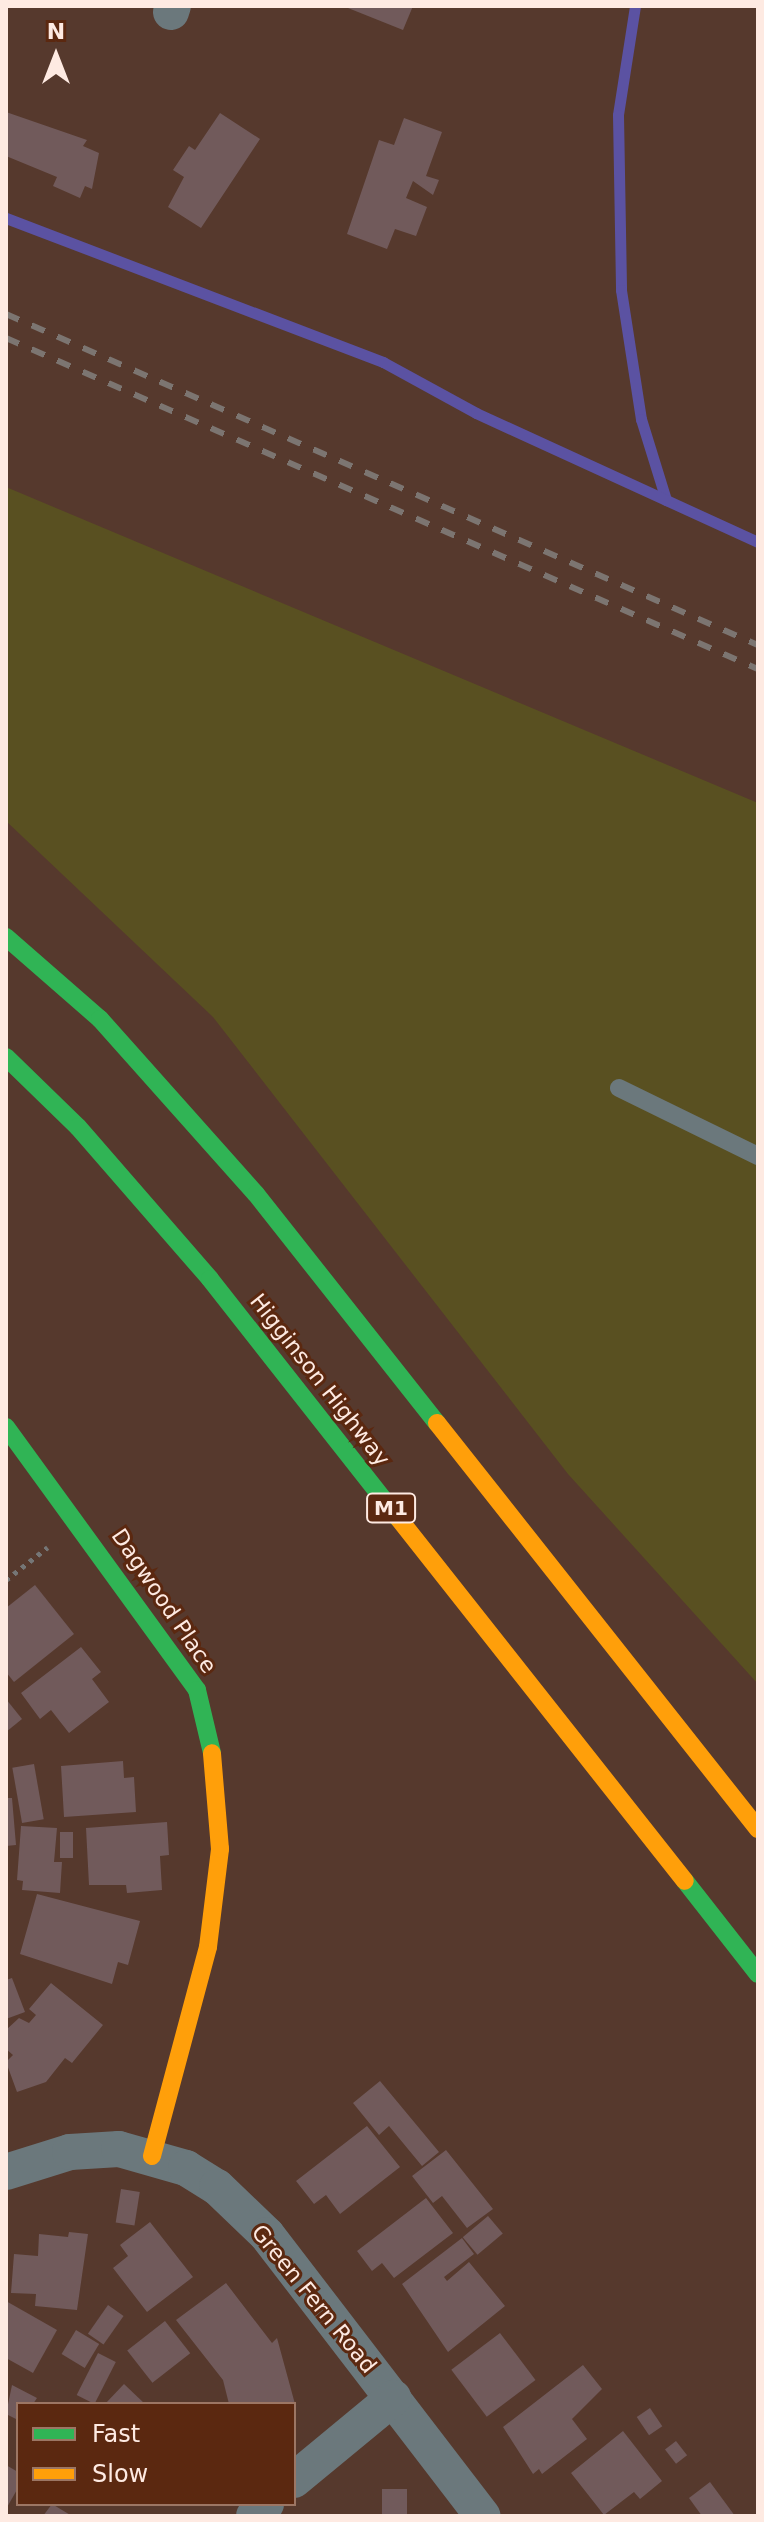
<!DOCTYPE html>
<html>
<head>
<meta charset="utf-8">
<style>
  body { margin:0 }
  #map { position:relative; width:764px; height:2522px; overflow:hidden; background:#56392d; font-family:"DejaVu Sans",sans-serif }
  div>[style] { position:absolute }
  .green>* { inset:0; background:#595021 }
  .stream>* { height:11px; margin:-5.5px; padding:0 5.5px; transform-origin:5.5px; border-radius:5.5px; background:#5b52a2 }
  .building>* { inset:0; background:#715a5b; transform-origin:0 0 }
  .path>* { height:5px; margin-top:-2.5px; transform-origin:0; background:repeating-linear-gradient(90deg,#757676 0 4px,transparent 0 10px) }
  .lane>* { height:18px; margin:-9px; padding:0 9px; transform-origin:9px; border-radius:9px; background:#6b787c }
  .street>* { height:36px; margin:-18px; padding:0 18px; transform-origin:18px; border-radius:18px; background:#6b787c }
  .fast>* { height:18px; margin:-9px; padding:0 9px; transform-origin:9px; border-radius:9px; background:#30b455 }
  .slow>* { height:18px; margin:-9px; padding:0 9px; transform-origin:9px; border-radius:9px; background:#ff9f0a }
  .rail>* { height:6px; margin-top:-3px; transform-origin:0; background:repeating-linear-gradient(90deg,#7c7571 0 14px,transparent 0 28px) }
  span { translate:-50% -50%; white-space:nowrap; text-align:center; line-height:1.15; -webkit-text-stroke:6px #5b2810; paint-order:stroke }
  .shield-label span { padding:2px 6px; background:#5b2810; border:2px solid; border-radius:6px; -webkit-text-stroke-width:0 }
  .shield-label { font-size:20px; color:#feeae2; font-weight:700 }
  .street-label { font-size:22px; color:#feeae2 }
  .frame { position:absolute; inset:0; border:8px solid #feeae2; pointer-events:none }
  .legend { position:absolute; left:16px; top:2402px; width:280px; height:104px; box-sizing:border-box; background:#5b2810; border:2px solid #9c7664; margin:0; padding:10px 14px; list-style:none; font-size:24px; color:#feeae2 }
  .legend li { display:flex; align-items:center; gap:16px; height:40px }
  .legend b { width:40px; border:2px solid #9c7664 }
  .north { position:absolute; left:16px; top:16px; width:80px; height:80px; -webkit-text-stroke:6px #5b2810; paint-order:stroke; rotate:0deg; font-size:22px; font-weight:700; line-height:32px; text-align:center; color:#feeae2 }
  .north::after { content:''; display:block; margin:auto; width:28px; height:36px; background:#feeae2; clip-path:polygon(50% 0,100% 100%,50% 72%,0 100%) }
</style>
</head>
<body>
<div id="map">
  <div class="green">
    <div style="clip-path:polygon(6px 487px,758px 803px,758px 1684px,568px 1474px,213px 1017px,6px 821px)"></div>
  </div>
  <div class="stream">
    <div style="left:635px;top:6px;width:110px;rotate:98.9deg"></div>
    <div style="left:618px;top:115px;width:175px;rotate:89deg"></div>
    <div style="left:621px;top:290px;width:131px;rotate:81.2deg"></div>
    <div style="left:641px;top:419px;width:85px;rotate:72.8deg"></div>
    <div style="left:6px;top:218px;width:404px;rotate:20.9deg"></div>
    <div style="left:383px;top:362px;width:106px;rotate:28.7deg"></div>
    <div style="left:476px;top:413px;width:310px;rotate:24.6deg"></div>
  </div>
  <div class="building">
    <div style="clip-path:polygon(343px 6px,413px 6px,403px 30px)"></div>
    <div style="clip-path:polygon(6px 112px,87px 140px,83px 146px,99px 153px,92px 189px,85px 186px,80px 198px,53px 186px,57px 177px,6px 156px)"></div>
    <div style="clip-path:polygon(220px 113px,260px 139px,201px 228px,168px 207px,184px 177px,173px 170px,189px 146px,195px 150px)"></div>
    <div style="clip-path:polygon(404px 118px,442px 132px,426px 176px,439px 180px,433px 195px,413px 181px,406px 198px,427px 207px,416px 236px,395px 229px,387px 249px,347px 234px,379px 140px,394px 145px)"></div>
    <div style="clip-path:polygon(35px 1585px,74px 1634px,14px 1682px,6px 1672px,6px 1608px)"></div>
    <div style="clip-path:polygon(81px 1647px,101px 1672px,92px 1679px,109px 1702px,69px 1733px,51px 1710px,40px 1719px,21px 1693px)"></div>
    <div style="clip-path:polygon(6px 1699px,22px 1719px,6px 1732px)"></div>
    <div style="clip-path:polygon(123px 1761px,124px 1778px,134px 1777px,136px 1812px,64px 1817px,61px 1766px)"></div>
    <div style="left:34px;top:1764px;width:56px;height:22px;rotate:80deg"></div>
    <div style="clip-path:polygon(6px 1798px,12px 1798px,16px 1845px,6px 1846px)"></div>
    <div style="clip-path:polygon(167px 1822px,169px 1855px,160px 1856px,162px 1890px,127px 1893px,126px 1885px,89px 1885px,86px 1828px)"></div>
    <div style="clip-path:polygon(21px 1826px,57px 1828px,54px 1862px,62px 1862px,60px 1893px,22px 1890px,23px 1881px,17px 1880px)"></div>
    <div style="left:60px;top:1832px;width:13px;height:26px"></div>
    <div style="clip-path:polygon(37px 1894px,140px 1921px,128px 1965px,118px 1962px,112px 1984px,20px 1954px)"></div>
    <div style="clip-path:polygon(12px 1978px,25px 2012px,6px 2019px,6px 1980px)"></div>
    <div style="clip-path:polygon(51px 1983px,103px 2025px,72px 2063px,65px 2058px,46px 2082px,17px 2092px,6px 2062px,13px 2055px,6px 2049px,6px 2030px,19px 2018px,29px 2023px,36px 2015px,29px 2009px)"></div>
    <div style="clip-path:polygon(380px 2081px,439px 2152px,422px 2166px,389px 2126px,379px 2135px,353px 2103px)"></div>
    <div style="clip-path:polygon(367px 2126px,400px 2167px,340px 2214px,326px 2195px,314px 2204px,296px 2181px)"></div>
    <div style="clip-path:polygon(446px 2150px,493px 2209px,467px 2228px,442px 2196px,433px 2203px,412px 2176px)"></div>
    <div style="left:121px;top:2189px;width:19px;height:34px;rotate:9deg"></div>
    <div style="clip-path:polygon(426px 2198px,453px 2233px,394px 2278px,382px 2263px,372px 2271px,357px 2251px)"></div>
    <div style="left:488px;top:2216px;width:23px;height:33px;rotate:50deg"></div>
    <div style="clip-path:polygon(150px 2222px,193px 2277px,147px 2312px,113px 2268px,128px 2256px,120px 2245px)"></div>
    <div style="clip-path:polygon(69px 2232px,88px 2234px,77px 2310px,35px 2306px,36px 2294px,11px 2293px,14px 2254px,38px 2256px,39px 2234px,68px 2237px)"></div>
    <div style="clip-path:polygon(462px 2238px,474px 2254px,444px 2277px,447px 2281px,469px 2262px,505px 2306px,448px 2352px,402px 2284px)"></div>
    <div style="clip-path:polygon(226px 2283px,272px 2343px,277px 2338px,295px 2404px,229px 2404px,223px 2380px,176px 2320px)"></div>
    <div style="clip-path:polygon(6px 2301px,57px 2330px,33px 2373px,6px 2358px)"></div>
    <div style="left:108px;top:2305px;width:19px;height:35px;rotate:35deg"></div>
    <div style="left:165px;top:2321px;width:41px;height:48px;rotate:52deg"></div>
    <div style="left:76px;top:2330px;width:27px;height:28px;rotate:31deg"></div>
    <div style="left:500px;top:2333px;width:59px;height:61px;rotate:53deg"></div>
    <div style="left:98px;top:2353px;width:20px;height:47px;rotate:27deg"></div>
    <div style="clip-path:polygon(583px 2365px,602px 2389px,572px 2419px,587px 2439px,542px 2474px,539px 2469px,533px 2474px,503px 2427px)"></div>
    <div style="clip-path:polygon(124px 2384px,145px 2404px,105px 2404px)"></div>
    <div style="clip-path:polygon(12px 2385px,37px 2398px,33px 2404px,18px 2404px,18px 2420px,6px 2414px)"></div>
    <div style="left:650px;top:2408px;width:22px;height:16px;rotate:56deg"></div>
    <div style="clip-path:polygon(623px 2431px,662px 2481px,640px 2499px,634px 2492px,604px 2515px,571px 2473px)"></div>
    <div style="left:676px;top:2441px;width:18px;height:14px;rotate:52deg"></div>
    <div style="clip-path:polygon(6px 2465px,18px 2472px,18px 2488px,6px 2509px)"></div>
    <div style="clip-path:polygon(710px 2482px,735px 2516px,702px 2516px,689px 2498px)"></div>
    <div style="left:382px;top:2489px;width:25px;height:27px"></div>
    <div style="clip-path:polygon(52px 2504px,72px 2516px,43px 2516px)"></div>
  </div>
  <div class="path">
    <div style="left:6px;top:1580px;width:53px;rotate:-38.2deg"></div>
  </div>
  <div class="lane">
    <div style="left:619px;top:1088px;width:155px;rotate:26.1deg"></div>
  </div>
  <div class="street">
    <div style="left:171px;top:12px;width:6px;rotate:-72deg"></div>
    <div style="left:6px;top:2172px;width:67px;rotate:-17.4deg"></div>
    <div style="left:70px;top:2152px;width:49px;rotate:-3.5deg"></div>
    <div style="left:119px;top:2149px;width:70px;rotate:15.8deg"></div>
    <div style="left:186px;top:2168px;width:36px;rotate:32deg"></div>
    <div style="left:217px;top:2187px;width:69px;rotate:43.8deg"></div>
    <div style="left:267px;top:2235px;width:354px;rotate:52.5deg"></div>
    <div style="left:294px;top:2480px;width:129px;rotate:-39.6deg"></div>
    <div style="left:254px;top:2516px;width:17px;rotate:-45deg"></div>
  </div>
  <div class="fast">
    <div style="left:6px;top:937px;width:125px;rotate:41.1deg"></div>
    <div style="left:100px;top:1019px;width:234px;rotate:48.3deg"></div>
    <div style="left:256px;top:1194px;width:292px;rotate:51.7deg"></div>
    <div style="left:6px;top:1057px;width:100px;rotate:44.2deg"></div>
    <div style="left:78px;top:1127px;width:201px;rotate:49deg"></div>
    <div style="left:210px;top:1279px;width:305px;rotate:51.8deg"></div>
    <div style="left:6px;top:1427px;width:325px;rotate:54deg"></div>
    <div style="left:197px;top:1690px;width:65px;rotate:76.6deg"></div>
    <div style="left:685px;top:1881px;width:118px;rotate:51.9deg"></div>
  </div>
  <div class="slow">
    <div style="left:437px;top:1423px;width:518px;rotate:51.67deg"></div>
    <div style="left:399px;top:1519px;width:461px;rotate:51.7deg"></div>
    <div style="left:152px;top:2156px;width:216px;rotate:-75deg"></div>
    <div style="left:208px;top:1947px;width:99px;rotate:-83deg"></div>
    <div style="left:220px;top:1849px;width:96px;rotate:-94.8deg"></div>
  </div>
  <div class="rail">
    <div style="left:6px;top:314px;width:822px;rotate:23.76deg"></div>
    <div style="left:6px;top:338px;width:822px;rotate:23.76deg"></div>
  </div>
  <div class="shield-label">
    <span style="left:391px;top:1508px">M1</span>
  </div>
  <div class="street-label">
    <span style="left:320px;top:1380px;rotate:52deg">Higginson Highway</span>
    <span style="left:164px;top:1601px;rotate:56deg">Dagwood Place</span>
    <span style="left:314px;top:2299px;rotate:51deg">Green Fern Road</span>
  </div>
  <div class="frame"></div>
  <ul class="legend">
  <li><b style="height:10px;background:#30b455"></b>Fast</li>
  <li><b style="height:10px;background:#ff9f0a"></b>Slow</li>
  </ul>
  <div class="north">N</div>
</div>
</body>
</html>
